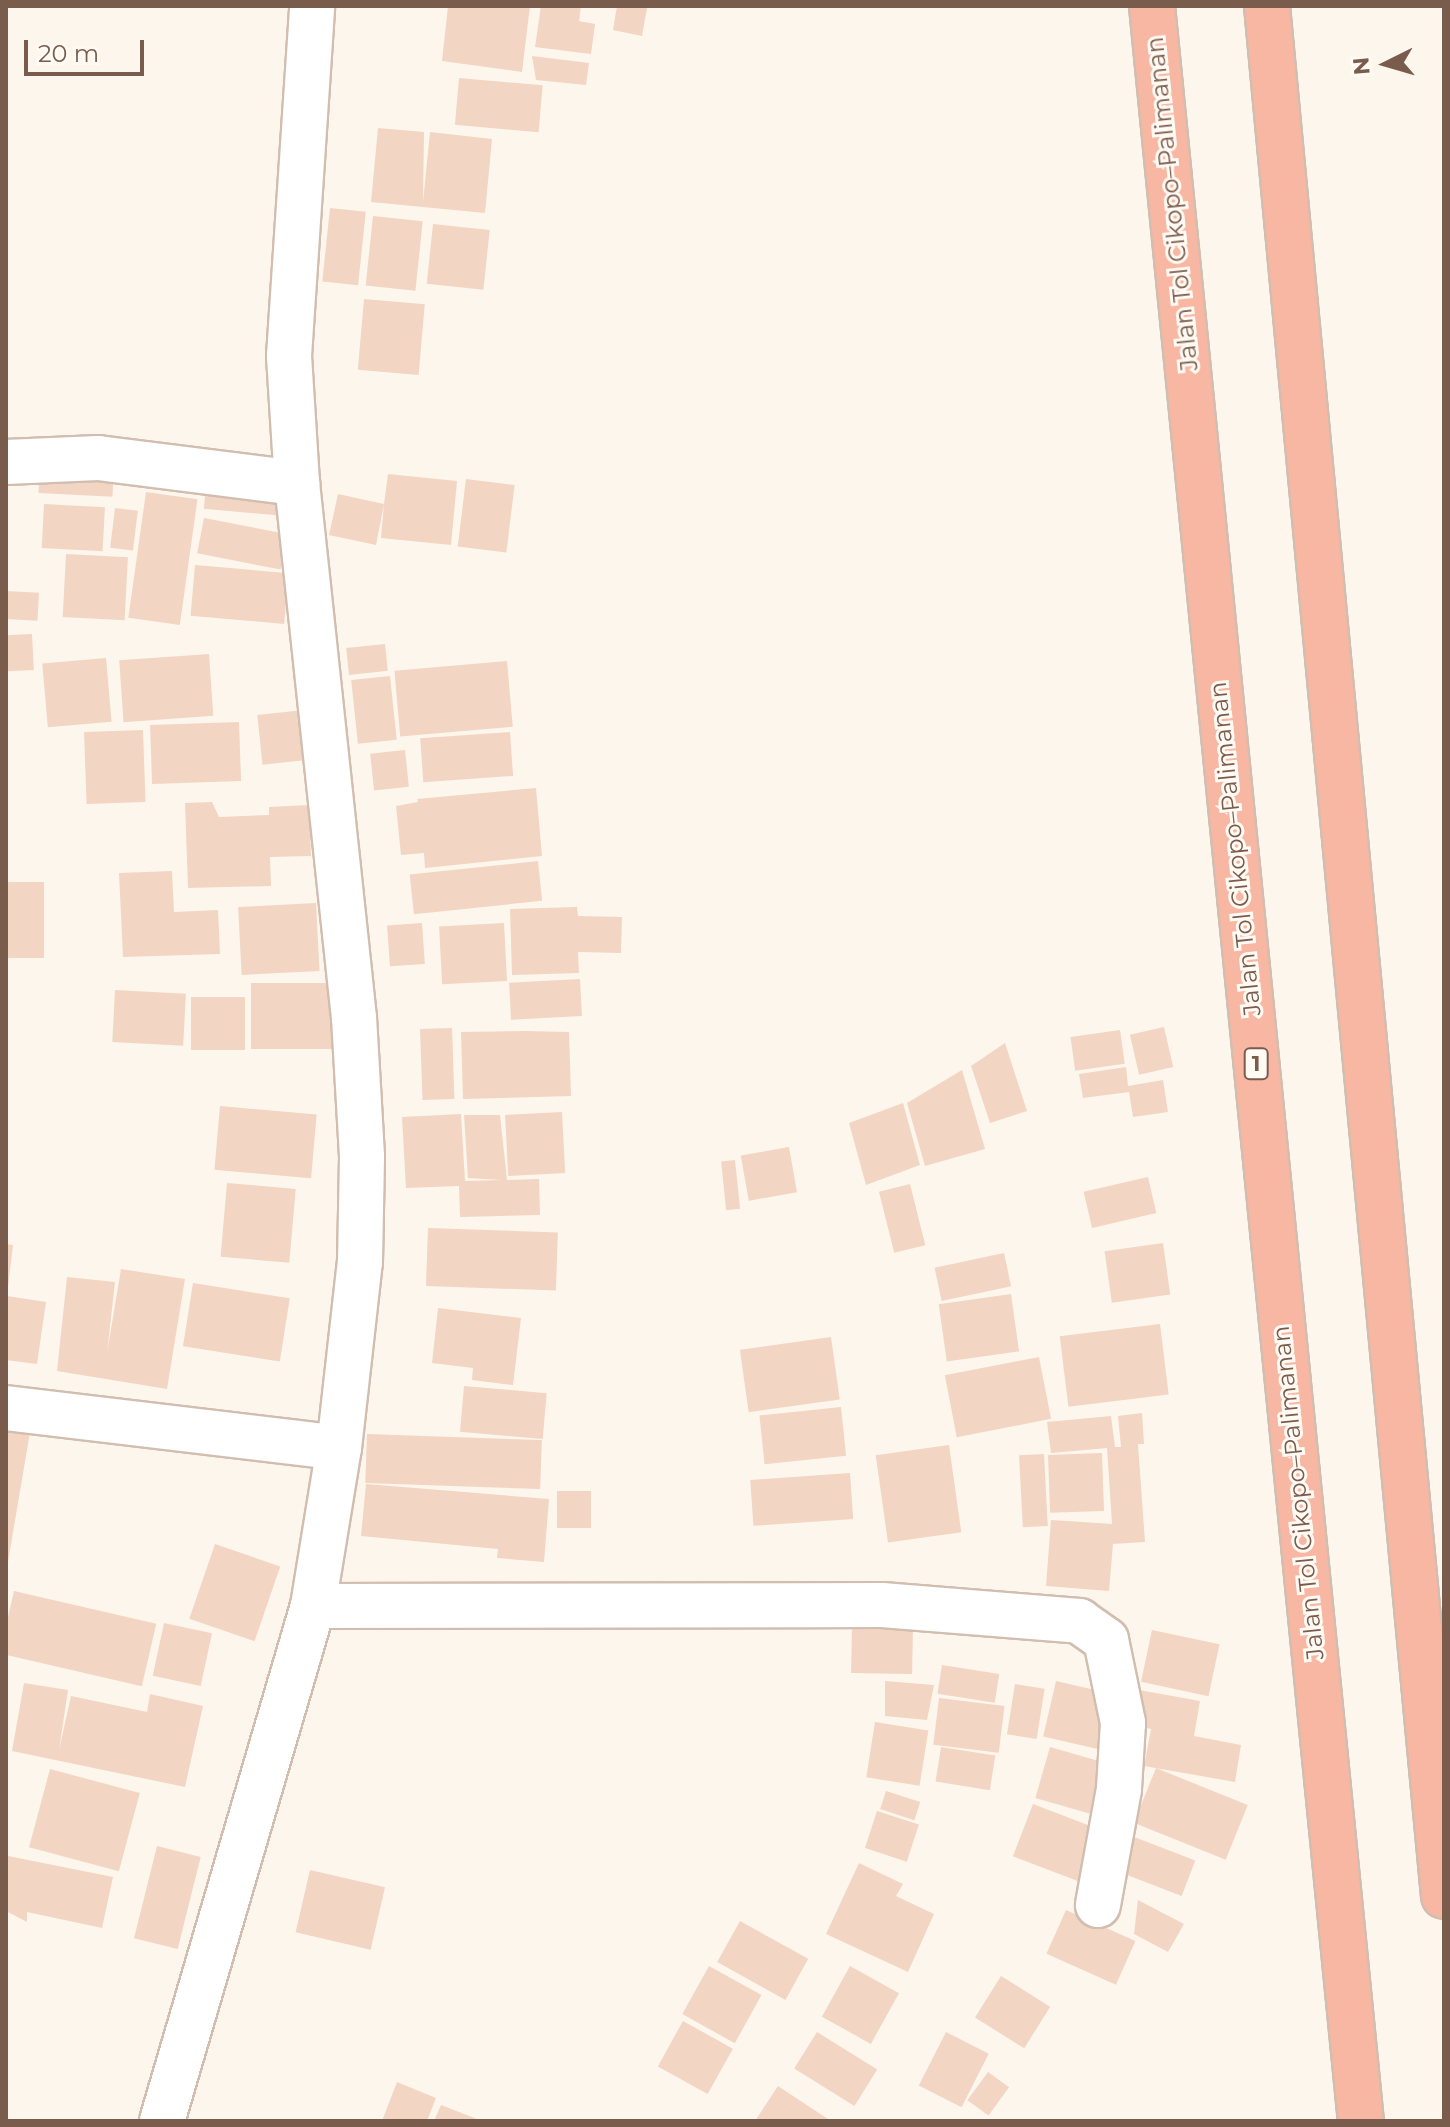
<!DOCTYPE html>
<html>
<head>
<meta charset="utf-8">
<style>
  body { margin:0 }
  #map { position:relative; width:1450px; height:2127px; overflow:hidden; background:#fdf6ec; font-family:Montserrat,sans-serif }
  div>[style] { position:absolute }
  .building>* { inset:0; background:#f3d5c3; transform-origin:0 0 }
  .roads { filter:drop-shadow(2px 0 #d1beb0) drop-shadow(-2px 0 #d1beb0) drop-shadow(0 2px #d1beb0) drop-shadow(0 -2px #d1beb0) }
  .minor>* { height:44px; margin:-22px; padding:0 22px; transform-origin:22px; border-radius:22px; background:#fff }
  .motorway>* { height:44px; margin:-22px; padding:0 22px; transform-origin:22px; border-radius:22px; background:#f7b7a3 }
  span { translate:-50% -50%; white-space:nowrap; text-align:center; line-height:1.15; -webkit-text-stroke:6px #fffaf3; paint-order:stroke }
  .shield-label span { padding:2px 6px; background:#fffaf3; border:2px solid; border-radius:6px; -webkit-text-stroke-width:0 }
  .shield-label { font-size:22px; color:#7a5c4d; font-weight:700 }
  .street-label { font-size:24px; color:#7a5c4d }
  .frame { position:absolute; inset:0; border:8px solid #7a5c4d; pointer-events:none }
  .north { position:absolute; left:1346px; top:24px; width:80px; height:80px; -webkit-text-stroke:6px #fffaf3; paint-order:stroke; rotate:265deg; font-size:22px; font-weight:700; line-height:32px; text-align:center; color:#7a5c4d }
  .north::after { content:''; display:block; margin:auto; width:28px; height:36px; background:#7a5c4d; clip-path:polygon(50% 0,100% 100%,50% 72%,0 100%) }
  .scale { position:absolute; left:24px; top:40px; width:120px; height:36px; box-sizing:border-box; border:4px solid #7a5c4d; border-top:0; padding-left:10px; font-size:24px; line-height:28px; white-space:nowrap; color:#7a5c4d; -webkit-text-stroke:6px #fffaf3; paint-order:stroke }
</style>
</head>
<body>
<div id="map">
  <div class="building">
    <div style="clip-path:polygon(448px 6px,530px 6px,522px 72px,442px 61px)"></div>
    <div style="clip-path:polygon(541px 6px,581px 6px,579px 21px,595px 24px,591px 54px,535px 47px)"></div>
    <div style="clip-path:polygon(617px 6px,647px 8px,642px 36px,613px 30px)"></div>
    <div style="clip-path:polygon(532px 56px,589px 63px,586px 85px,536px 80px)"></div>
    <div style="left:459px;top:78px;width:84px;height:47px;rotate:5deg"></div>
    <div style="clip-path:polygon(378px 128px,424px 132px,423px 202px,430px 132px,492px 139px,485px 213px,371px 202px)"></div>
    <div style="left:330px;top:208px;width:36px;height:74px;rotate:6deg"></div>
    <div style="left:373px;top:216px;width:50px;height:70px;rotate:6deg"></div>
    <div style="left:433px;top:224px;width:57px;height:60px;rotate:6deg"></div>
    <div style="left:364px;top:299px;width:61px;height:71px;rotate:5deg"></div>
    <div style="left:41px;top:445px;width:74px;height:48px;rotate:3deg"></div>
    <div style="left:208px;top:461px;width:79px;height:48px;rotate:5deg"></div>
    <div style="clip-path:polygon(388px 474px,457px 481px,451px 545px,381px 538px,384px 504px,376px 545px,329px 535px,338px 494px,384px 504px)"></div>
    <div style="left:466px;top:479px;width:49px;height:68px;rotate:7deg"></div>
    <div style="left:146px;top:492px;width:52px;height:127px;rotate:8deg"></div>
    <div style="left:44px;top:504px;width:61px;height:44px;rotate:3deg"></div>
    <div style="left:115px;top:508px;width:23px;height:40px;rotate:7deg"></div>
    <div style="left:204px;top:518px;width:85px;height:36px;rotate:11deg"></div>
    <div style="left:66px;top:554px;width:62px;height:63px;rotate:3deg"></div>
    <div style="left:195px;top:565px;width:94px;height:51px;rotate:5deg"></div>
    <div style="left:6px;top:591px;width:33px;height:28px;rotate:3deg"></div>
    <div style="left:32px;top:634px;width:36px;height:26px;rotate:87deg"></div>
    <div style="left:385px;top:644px;width:27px;height:39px;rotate:84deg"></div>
    <div style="left:209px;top:654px;width:62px;height:90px;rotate:86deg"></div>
    <div style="left:106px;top:658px;width:64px;height:64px;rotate:85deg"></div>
    <div style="left:507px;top:661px;width:66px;height:113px;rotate:85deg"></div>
    <div style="left:390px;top:676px;width:64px;height:39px;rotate:84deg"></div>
    <div style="left:304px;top:710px;width:50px;height:47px;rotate:84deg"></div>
    <div style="left:239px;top:722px;width:59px;height:89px;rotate:88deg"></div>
    <div style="left:143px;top:730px;width:72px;height:59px;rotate:88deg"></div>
    <div style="left:510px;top:732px;width:44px;height:90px;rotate:86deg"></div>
    <div style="left:405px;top:750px;width:37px;height:35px;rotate:84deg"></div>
    <div style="clip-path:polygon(536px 788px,542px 856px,425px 868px,424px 853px,401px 855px,396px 806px,418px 802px,417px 799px)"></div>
    <div style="clip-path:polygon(212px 802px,219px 817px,269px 815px,269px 807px,309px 805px,311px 856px,270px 857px,271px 886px,188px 888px,185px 803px)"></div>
    <div style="left:538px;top:861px;width:40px;height:129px;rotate:84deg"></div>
    <div style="clip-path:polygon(172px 871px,174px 912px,218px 910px,220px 954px,123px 957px,119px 873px)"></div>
    <div style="left:44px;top:882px;width:76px;height:38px;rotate:90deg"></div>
    <div style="left:316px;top:903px;width:68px;height:78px;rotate:87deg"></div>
    <div style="clip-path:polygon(577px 907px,578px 916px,622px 917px,621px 953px,578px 952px,579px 973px,512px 975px,510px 909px)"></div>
    <div style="left:422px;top:923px;width:41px;height:35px;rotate:86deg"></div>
    <div style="left:504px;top:923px;width:58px;height:65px;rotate:87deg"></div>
    <div style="left:580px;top:979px;width:37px;height:71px;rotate:87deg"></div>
    <div style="left:251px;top:983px;width:89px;height:66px"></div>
    <div style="left:115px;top:990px;width:71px;height:52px;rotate:3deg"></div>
    <div style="left:245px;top:997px;width:53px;height:54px;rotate:90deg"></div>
    <div style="left:1164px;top:1027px;width:41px;height:35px;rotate:77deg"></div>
    <div style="left:452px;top:1028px;width:71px;height:32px;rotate:88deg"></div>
    <div style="left:1120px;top:1030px;width:34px;height:50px;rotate:82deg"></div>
    <div style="clip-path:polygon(526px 1031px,569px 1032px,571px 1096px,463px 1099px,461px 1032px)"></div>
    <div style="clip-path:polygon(1005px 1043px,1027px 1111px,990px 1123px,971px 1066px)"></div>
    <div style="clip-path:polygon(1126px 1067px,1128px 1086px,1163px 1080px,1168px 1112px,1133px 1117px,1129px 1092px,1083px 1098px,1079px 1074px)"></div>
    <div style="clip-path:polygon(962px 1070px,985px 1149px,925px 1166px,907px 1103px)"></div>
    <div style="clip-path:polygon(903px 1103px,920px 1165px,866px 1185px,849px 1123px)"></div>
    <div style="left:220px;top:1106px;width:97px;height:64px;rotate:5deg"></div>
    <div style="left:562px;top:1112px;width:61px;height:57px;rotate:87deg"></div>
    <div style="clip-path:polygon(461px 1114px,465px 1181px,501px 1180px,468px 1178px,464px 1115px,500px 1115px,507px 1180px,539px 1179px,540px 1215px,460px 1217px,459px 1186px,406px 1188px,402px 1117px)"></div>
    <div style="left:789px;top:1147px;width:46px;height:49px;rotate:80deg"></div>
    <div style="left:735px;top:1160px;width:49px;height:14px;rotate:84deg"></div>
    <div style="left:1148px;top:1177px;width:37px;height:66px;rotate:77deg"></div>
    <div style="left:227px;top:1183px;width:69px;height:74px;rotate:5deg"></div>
    <div style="left:910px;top:1184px;width:63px;height:32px;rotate:76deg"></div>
    <div style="left:428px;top:1228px;width:130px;height:58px;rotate:2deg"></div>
    <div style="left:1163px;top:1243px;width:52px;height:59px;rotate:82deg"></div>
    <div style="clip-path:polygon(6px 1244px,13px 1245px,7px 1296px,46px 1302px,37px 1364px,6px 1360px)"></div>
    <div style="left:1004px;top:1253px;width:34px;height:71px;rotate:78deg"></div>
    <div style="clip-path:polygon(121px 1269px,185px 1279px,167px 1389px,57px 1371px,67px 1277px,115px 1282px,107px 1353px)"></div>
    <div style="left:193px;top:1283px;width:98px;height:64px;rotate:9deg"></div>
    <div style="left:1011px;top:1294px;width:58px;height:73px;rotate:82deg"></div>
    <div style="clip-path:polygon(438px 1308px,521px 1318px,513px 1385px,472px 1380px,473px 1368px,432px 1363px)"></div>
    <div style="left:1160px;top:1324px;width:71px;height:101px;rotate:83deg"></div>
    <div style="left:831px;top:1337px;width:63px;height:92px;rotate:82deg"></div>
    <div style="left:1039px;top:1357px;width:63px;height:96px;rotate:79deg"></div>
    <div style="left:464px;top:1386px;width:83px;height:46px;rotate:5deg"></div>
    <div style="left:841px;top:1407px;width:49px;height:82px;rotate:84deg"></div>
    <div style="clip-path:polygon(1142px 1413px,1144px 1444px,1138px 1444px,1145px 1542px,1113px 1544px,1109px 1591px,1046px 1586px,1051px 1520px,1112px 1524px,1107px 1448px,1051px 1453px,1047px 1422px,1111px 1416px,1115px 1447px,1121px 1447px,1118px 1416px)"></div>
    <div style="clip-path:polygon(6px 1427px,30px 1432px,8px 1562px,6px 1562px)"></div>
    <div style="left:367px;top:1434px;width:175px;height:49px;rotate:2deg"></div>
    <div style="left:949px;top:1445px;width:88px;height:74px;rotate:82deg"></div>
    <div style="left:1102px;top:1453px;width:58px;height:54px;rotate:88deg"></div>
    <div style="left:1044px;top:1454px;width:72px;height:25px;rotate:87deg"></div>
    <div style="left:850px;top:1473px;width:46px;height:100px;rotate:86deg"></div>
    <div style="clip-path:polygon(366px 1484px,549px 1499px,544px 1562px,497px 1558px,498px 1549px,361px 1536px)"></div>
    <div style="left:557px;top:1491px;width:34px;height:37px"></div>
    <div style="left:215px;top:1544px;width:69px;height:79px;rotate:19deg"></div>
    <div style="left:14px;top:1591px;width:146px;height:64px;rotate:13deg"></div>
    <div style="left:164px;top:1623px;width:49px;height:54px;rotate:12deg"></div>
    <div style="left:852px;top:1623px;width:61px;height:50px;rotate:1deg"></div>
    <div style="left:1152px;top:1630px;width:69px;height:53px;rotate:12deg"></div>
    <div style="left:942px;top:1665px;width:58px;height:29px;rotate:9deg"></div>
    <div style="clip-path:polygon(885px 1681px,934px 1685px,927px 1720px,885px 1716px)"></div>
    <div style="left:1056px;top:1681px;width:57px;height:57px;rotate:13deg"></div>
    <div style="clip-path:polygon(24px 1683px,68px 1690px,59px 1750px,71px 1696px,147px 1712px,150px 1694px,203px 1706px,185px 1787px,12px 1751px)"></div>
    <div style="left:1015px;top:1684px;width:30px;height:51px;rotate:9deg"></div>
    <div style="clip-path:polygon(1139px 1690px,1200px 1701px,1194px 1736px,1241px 1745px,1235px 1782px,1144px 1766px,1151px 1729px,1133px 1725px)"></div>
    <div style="left:939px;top:1698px;width:66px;height:47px;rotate:7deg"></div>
    <div style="left:875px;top:1722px;width:54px;height:56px;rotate:9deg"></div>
    <div style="left:941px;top:1747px;width:55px;height:35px;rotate:9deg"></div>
    <div style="left:1050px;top:1747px;width:66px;height:53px;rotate:16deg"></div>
    <div style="left:1156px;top:1768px;width:99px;height:59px;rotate:22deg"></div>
    <div style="left:50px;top:1769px;width:93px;height:81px;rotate:15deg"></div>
    <div style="left:886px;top:1791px;width:36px;height:19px;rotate:18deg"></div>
    <div style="left:1033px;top:1804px;width:70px;height:56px;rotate:21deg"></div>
    <div style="left:877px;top:1811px;width:44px;height:39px;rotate:18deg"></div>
    <div style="left:1129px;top:1835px;width:71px;height:38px;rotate:21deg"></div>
    <div style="left:157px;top:1846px;width:45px;height:95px;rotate:14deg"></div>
    <div style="clip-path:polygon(8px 1856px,113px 1877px,102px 1928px,27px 1912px,27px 1922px,6px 1911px)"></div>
    <div style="clip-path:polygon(859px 1863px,903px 1884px,896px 1896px,934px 1914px,908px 1972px,826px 1934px)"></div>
    <div style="left:310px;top:1870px;width:77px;height:64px;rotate:13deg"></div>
    <div style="clip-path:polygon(1138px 1900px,1184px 1924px,1168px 1952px,1134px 1934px)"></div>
    <div style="left:1066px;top:1910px;width:76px;height:48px;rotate:24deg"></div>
    <div style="left:740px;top:1921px;width:78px;height:47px;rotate:29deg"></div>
    <div style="left:709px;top:1966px;width:60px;height:55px;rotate:29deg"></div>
    <div style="left:850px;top:1966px;width:56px;height:58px;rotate:29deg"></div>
    <div style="left:1001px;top:1976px;width:58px;height:49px;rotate:32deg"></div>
    <div style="left:683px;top:2021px;width:57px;height:52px;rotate:29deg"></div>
    <div style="left:817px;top:2032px;width:71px;height:43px;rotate:32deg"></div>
    <div style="left:946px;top:2032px;width:48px;height:60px;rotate:27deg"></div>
    <div style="left:988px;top:2072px;width:26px;height:35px;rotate:36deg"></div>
    <div style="clip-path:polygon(397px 2082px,436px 2098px,427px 2121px,382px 2121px)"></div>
    <div style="clip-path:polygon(778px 2086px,831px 2121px,755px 2121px)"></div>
    <div style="clip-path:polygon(441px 2105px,482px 2121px,434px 2121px)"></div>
  </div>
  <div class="roads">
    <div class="minor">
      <div style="left:6px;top:462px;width:92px;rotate:-2.5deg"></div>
      <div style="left:98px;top:458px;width:201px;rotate:7.2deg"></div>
      <div style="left:6px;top:1408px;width:335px;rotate:6.8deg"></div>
      <div style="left:313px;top:1606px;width:569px;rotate:-0.1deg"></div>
      <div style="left:882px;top:1605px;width:198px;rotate:4.6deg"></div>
      <div style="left:1079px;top:1621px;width:33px;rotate:35deg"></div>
      <div style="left:1106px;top:1640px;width:85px;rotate:78.4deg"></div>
      <div style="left:1123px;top:1723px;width:66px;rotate:93.5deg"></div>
      <div style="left:1119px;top:1789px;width:118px;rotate:100.3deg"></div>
      <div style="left:162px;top:2121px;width:537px;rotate:-73.66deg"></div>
      <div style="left:313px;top:1606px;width:160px;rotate:-80.7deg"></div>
      <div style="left:339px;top:1448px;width:187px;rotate:-83.6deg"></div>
      <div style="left:360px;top:1262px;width:106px;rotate:-88.9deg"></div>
      <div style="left:362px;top:1156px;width:138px;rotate:-93.3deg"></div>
      <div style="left:354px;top:1018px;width:538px;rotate:-96.08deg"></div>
      <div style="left:297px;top:483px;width:127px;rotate:-93.6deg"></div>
      <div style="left:289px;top:356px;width:351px;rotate:-86.2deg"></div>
    </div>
    <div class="motorway">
      <div style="left:1152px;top:6px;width:2125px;rotate:84.36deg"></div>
      <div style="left:1267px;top:6px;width:1898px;rotate:84.65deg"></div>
    </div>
  </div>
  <div class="shield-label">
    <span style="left:1256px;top:1064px">1</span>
  </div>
  <div class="street-label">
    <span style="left:1172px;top:204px;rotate:-96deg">Jalan Tol Cikopo–Palimanan</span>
    <span style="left:1235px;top:849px;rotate:-96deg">Jalan Tol Cikopo–Palimanan</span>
    <span style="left:1298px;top:1493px;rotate:-96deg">Jalan Tol Cikopo–Palimanan</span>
  </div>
  <div class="frame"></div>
  <div class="north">N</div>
  <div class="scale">20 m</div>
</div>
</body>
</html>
